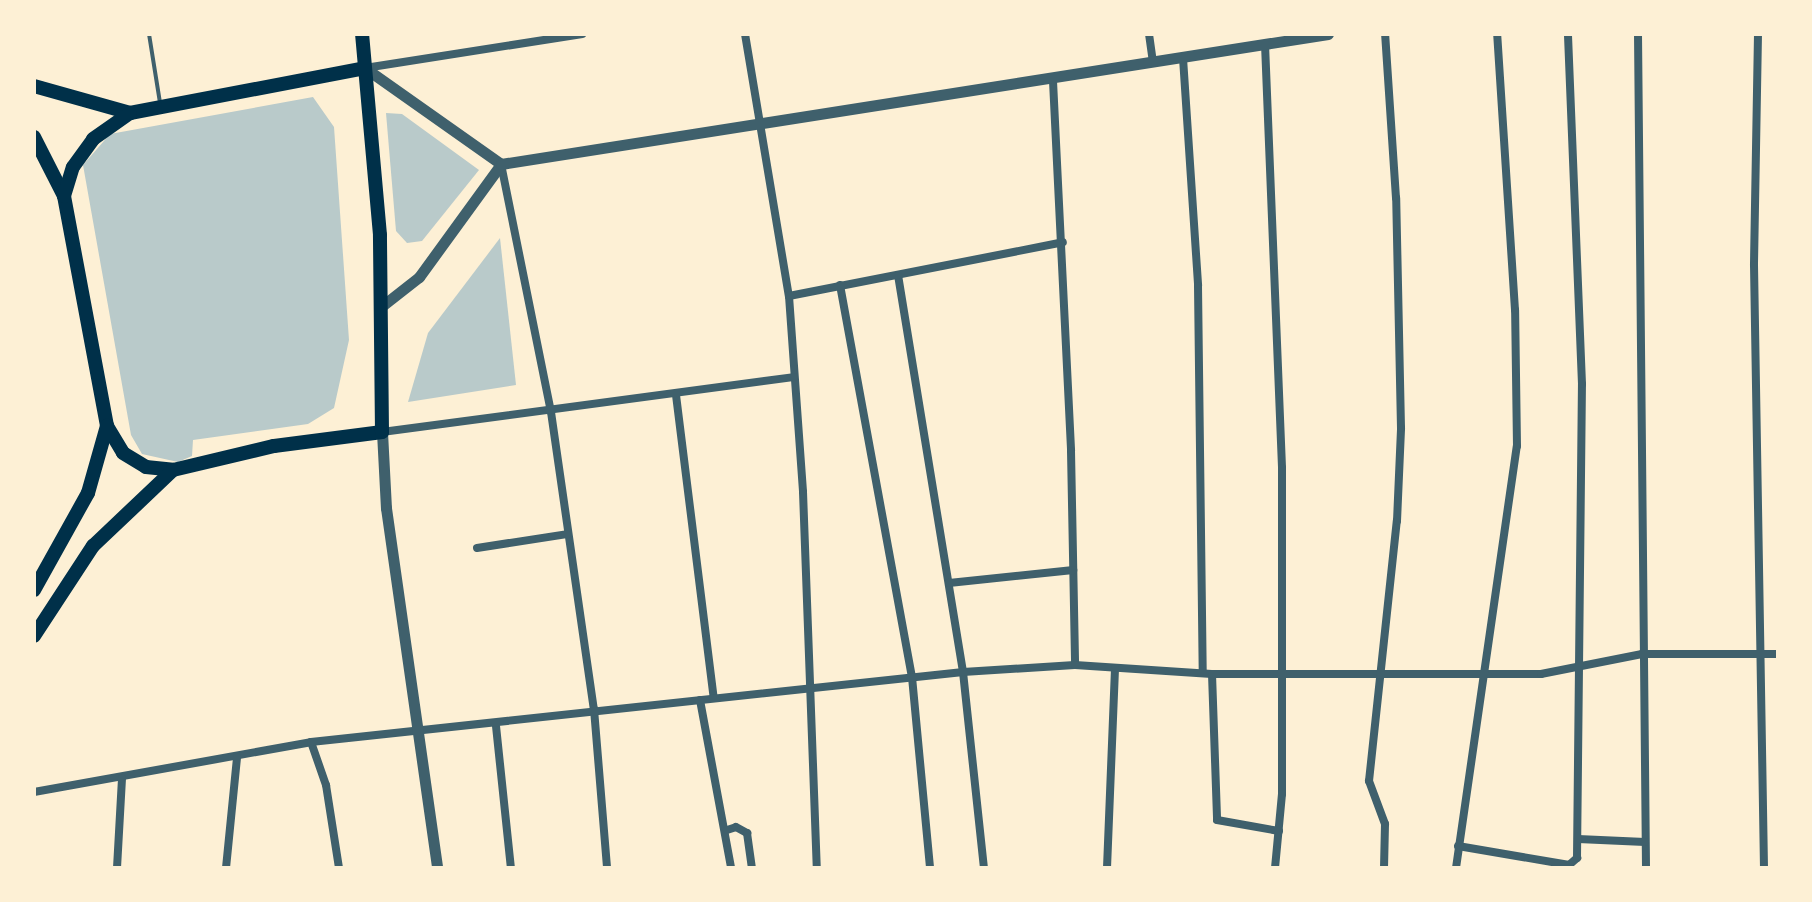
<!DOCTYPE html>
<html>
<head>
<meta charset="utf-8">
<style>
  body { margin:0 }
  #map { position:relative; width:1812px; height:902px; overflow:hidden; background:#fdf0d5; font-family:Raleway,sans-serif }
  div>[style] { position:absolute }
  .green>* { inset:0; background:#b9caca }
  .service>* { height:4px; margin:-2px; padding:0 2px; transform-origin:2px; border-radius:2px; background:#3f606c }
  .minor>* { height:8px; margin:-4px; padding:0 4px; transform-origin:4px; border-radius:4px; background:#3f606c }
  .tertiary>* { height:11px; margin:-5.5px; padding:0 5.5px; transform-origin:5.5px; border-radius:5.5px; background:#3f606c }
  .primary>* { height:14px; margin:-7px; padding:0 7px; transform-origin:7px; border-radius:7px; background:#003049 }
  span { translate:-50% -50%; white-space:nowrap; text-align:center; line-height:1.15; -webkit-text-stroke:7px #fdf0d5; paint-order:stroke }
  .frame { position:absolute; inset:0; border:36px solid #fdf0d5; pointer-events:none }
</style>
</head>
<body>
<div id="map">
  <div class="green">
    <div style="clip-path:polygon(313px 97px,334px 127px,349px 340px,334px 408px,308px 424px,193px 440px,192px 456px,178px 462px,142px 454px,131px 435px,83px 165px,110px 134px)"></div>
    <div style="clip-path:polygon(386px 113px,402px 114px,479px 170px,422px 241px,407px 243px,396px 231px)"></div>
    <div style="clip-path:polygon(500px 238px,516px 385px,408px 402px,428px 333px)"></div>
  </div>
  <div class="service">
    <div style="left:149px;top:34px;width:70px;rotate:80.9deg"></div>
  </div>
  <div class="minor">
    <div style="left:745px;top:34px;width:266px;rotate:80.5deg"></div>
    <div style="left:789px;top:296px;width:196px;rotate:85.9deg"></div>
    <div style="left:803px;top:492px;width:376px;rotate:87.9deg"></div>
    <div style="left:1149px;top:34px;width:29px;rotate:82deg"></div>
    <div style="left:1638px;top:34px;width:834px;rotate:89.45deg"></div>
    <div style="left:1758px;top:34px;width:231px;rotate:91deg"></div>
    <div style="left:1754px;top:265px;width:603px;rotate:89.05deg"></div>
    <div style="left:1265px;top:44px;width:424px;rotate:87.7deg"></div>
    <div style="left:1282px;top:468px;width:326px;rotate:90deg"></div>
    <div style="left:1282px;top:794px;width:74px;rotate:95.4deg"></div>
    <div style="left:1183px;top:58px;width:228px;rotate:86.2deg"></div>
    <div style="left:1198px;top:286px;width:387px;rotate:89.3deg"></div>
    <div style="left:365px;top:68px;width:220px;rotate:-8.9deg"></div>
    <div style="left:1053px;top:81px;width:370px;rotate:87.2deg"></div>
    <div style="left:1071px;top:451px;width:214px;rotate:88.9deg"></div>
    <div style="left:501px;top:164px;width:253px;rotate:78.6deg"></div>
    <div style="left:551px;top:412px;width:300px;rotate:81.8deg"></div>
    <div style="left:594px;top:709px;width:160px;rotate:85.3deg"></div>
    <div style="left:898px;top:275px;width:402px;rotate:80.7deg"></div>
    <div style="left:963px;top:672px;width:197px;rotate:83.9deg"></div>
    <div style="left:840px;top:285px;width:399px;rotate:79.6deg"></div>
    <div style="left:912px;top:677px;width:192px;rotate:84.6deg"></div>
    <div style="left:789px;top:296px;width:279px;rotate:-11.1deg"></div>
    <div style="left:676px;top:395px;width:305px;rotate:82.9deg"></div>
    <div style="left:382px;top:432px;width:415px;rotate:-7.6deg"></div>
    <div style="left:477px;top:548px;width:91px;rotate:-8.8deg"></div>
    <div style="left:949px;top:583px;width:125px;rotate:-6deg"></div>
    <div style="left:1212px;top:674px;width:146px;rotate:88deg"></div>
    <div style="left:1217px;top:820px;width:63px;rotate:10.1deg"></div>
    <div style="left:700px;top:700px;width:171px;rotate:79.5deg"></div>
    <div style="left:496px;top:726px;width:143px;rotate:84deg"></div>
    <div style="left:311px;top:742px;width:46px;rotate:70.8deg"></div>
    <div style="left:326px;top:785px;width:84px;rotate:81.1deg"></div>
    <div style="left:34px;top:792px;width:281px;rotate:-10.2deg"></div>
    <div style="left:311px;top:742px;width:656px;rotate:-6.13deg"></div>
    <div style="left:963px;top:672px;width:112px;rotate:-3.6deg"></div>
    <div style="left:1075px;top:665px;width:137px;rotate:3.8deg"></div>
    <div style="left:1212px;top:674px;width:329px"></div>
    <div style="left:1541px;top:674px;width:103px;rotate:-11.2deg"></div>
    <div style="left:1642px;top:654px;width:136px"></div>
    <div style="left:727px;top:830px;width:9px;rotate:-18deg"></div>
    <div style="left:736px;top:827px;width:13px;rotate:29deg"></div>
    <div style="left:747px;top:833px;width:35px;rotate:82deg"></div>
    <div style="left:1578px;top:839px;width:67px;rotate:2.6deg"></div>
    <div style="left:1458px;top:846px;width:113px;rotate:9.7deg"></div>
    <div style="left:1569px;top:865px;width:11px;rotate:-41deg"></div>
    <div style="left:1577px;top:858px;width:474px;rotate:-89.4deg"></div>
    <div style="left:1582px;top:384px;width:350px;rotate:-92.3deg"></div>
    <div style="left:117px;top:868px;width:90px;rotate:-86.8deg"></div>
    <div style="left:226px;top:868px;width:111px;rotate:-84.3deg"></div>
    <div style="left:1107px;top:868px;width:200px;rotate:-87.7deg"></div>
    <div style="left:1384px;top:868px;width:44px;rotate:-88.7deg"></div>
    <div style="left:1385px;top:824px;width:46px;rotate:-110.4deg"></div>
    <div style="left:1369px;top:781px;width:262px;rotate:-83.9deg"></div>
    <div style="left:1397px;top:521px;width:93px;rotate:-87.5deg"></div>
    <div style="left:1401px;top:428px;width:230px;rotate:-91.2deg"></div>
    <div style="left:1396px;top:198px;width:164px;rotate:-93.8deg"></div>
    <div style="left:1456px;top:868px;width:426px;rotate:-81.8deg"></div>
    <div style="left:1517px;top:446px;width:136px;rotate:-90.8deg"></div>
    <div style="left:1515px;top:310px;width:277px;rotate:-93.7deg"></div>
  </div>
  <div class="tertiary">
    <div style="left:365px;top:68px;width:166px;rotate:35.2deg"></div>
    <div style="left:382px;top:306px;width:47px;rotate:-38.1deg"></div>
    <div style="left:419px;top:277px;width:140px;rotate:-54deg"></div>
    <div style="left:501px;top:164px;width:837px;rotate:-8.93deg"></div>
    <div style="left:382px;top:432px;width:76px;rotate:87deg"></div>
    <div style="left:386px;top:508px;width:364px;rotate:81.9deg"></div>
  </div>
  <div class="primary">
    <div style="left:34px;top:86px;width:100px;rotate:15.7deg"></div>
    <div style="left:130px;top:113px;width:239px;rotate:-10.8deg"></div>
    <div style="left:34px;top:137px;width:66px;rotate:63deg"></div>
    <div style="left:64px;top:196px;width:234px;rotate:79.4deg"></div>
    <div style="left:107px;top:426px;width:31px;rotate:59deg"></div>
    <div style="left:123px;top:453px;width:27px;rotate:31deg"></div>
    <div style="left:146px;top:467px;width:27px;rotate:6deg"></div>
    <div style="left:173px;top:470px;width:104px;rotate:-13.4deg"></div>
    <div style="left:274px;top:446px;width:109px;rotate:-7.4deg"></div>
    <div style="left:382px;top:432px;width:197px;rotate:-90.6deg"></div>
    <div style="left:380px;top:235px;width:202px;rotate:-95.1deg"></div>
    <div style="left:64px;top:196px;width:30px;rotate:-73deg"></div>
    <div style="left:73px;top:167px;width:34px;rotate:-54deg"></div>
    <div style="left:93px;top:139px;width:45px;rotate:-35.1deg"></div>
    <div style="left:34px;top:590px;width:111px;rotate:-60.9deg"></div>
    <div style="left:88px;top:493px;width:70px;rotate:-74.2deg"></div>
    <div style="left:34px;top:636px;width:108px;rotate:-56.8deg"></div>
    <div style="left:93px;top:546px;width:110px;rotate:-43.5deg"></div>
  </div>
  <div class="frame"></div>
</div>
</body>
</html>
